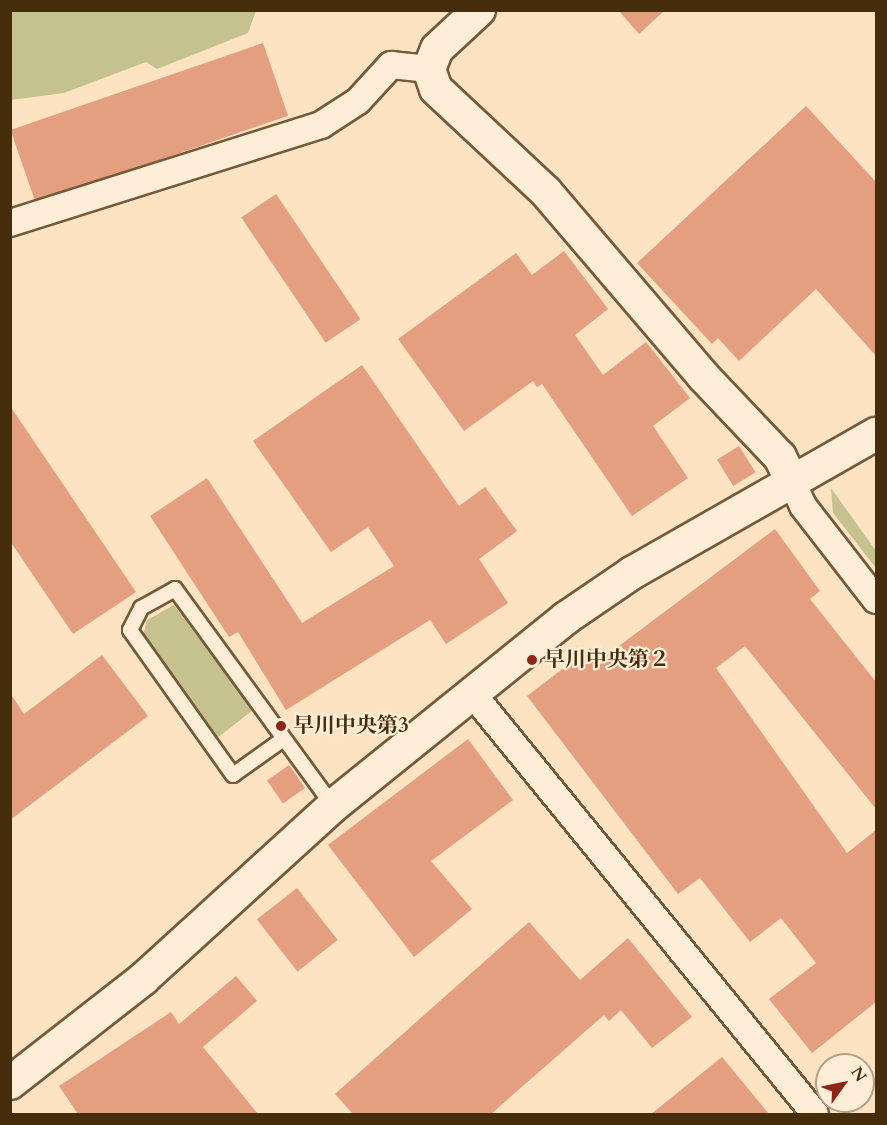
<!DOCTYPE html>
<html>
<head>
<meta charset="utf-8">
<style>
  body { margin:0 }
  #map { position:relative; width:887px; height:1125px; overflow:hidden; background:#fde3c1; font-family:Cardo,"Noto Serif JP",serif }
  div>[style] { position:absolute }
  .green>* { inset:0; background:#c5c28f }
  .building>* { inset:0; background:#e49f80; transform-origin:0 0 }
  .roads { filter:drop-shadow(2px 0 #745a39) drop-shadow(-2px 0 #745a39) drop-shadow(0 2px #745a39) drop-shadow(0 -2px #745a39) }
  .service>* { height:14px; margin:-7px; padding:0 7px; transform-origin:7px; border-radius:7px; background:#feedd7 }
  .minor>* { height:26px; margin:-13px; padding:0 13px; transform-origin:13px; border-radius:13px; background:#feedd7 }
  .tertiary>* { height:32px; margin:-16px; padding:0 16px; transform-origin:16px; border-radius:16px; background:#feedd7 }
  .dots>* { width:16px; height:16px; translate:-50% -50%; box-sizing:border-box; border:3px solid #feedd7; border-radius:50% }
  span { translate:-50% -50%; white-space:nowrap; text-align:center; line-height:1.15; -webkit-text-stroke:4.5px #feedd7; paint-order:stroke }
  .poi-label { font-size:21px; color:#462d0c; font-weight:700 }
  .left { translate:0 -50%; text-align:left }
  .frame { position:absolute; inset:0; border:12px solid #462d0c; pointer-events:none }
  .north { position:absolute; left:815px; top:1053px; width:60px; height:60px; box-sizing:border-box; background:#feedd7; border:2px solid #b4a086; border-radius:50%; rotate:57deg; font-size:16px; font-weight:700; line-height:24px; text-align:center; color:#462d0c }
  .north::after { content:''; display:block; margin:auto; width:21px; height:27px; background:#8f2418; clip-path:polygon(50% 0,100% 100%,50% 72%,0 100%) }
</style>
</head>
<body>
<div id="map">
  <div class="green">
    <div style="clip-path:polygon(10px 11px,11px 10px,256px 11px,248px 33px,157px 69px,146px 62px,64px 93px,11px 100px)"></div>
    <div style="clip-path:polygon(831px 488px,876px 551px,876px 568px,833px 513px)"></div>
    <div style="clip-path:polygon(174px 605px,253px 710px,216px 739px,143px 636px,147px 620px)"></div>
  </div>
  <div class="building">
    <div style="clip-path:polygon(618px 10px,665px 10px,639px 34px)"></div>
    <div style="left:263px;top:43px;width:77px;height:267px;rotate:71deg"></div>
    <div style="clip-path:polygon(806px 106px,876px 182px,876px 356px,816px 289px,739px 361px,718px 338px,712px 344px,637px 263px)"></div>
    <div style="left:276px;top:194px;width:151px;height:42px;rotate:56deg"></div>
    <div style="clip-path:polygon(564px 251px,608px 309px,575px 335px,603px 375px,646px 342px,690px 398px,653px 426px,688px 478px,632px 516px,542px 384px,537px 387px,533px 381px,464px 431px,398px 339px,516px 253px,532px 275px)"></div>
    <div style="clip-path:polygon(362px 365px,459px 506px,485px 487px,517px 531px,479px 559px,508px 603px,446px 644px,430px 620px,286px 710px,238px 632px,229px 637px,150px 516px,207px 478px,302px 623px,394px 566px,368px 527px,331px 552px,253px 441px)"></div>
    <div style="clip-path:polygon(10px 406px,136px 592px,73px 634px,10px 541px)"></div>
    <div style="left:739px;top:446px;width:31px;height:26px;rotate:58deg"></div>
    <div style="clip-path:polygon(775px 529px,820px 591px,810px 599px,876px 682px,876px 809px,745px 646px,716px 668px,847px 853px,876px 830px,876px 1002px,812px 1053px,769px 999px,816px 963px,781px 918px,750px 942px,700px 878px,678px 894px,527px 696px,590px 648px,599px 661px)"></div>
    <div style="clip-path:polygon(102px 655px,148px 716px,10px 820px,10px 693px,24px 714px)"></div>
    <div style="clip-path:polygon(468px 739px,513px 800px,431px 861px,472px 909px,414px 957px,328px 845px)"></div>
    <div style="left:289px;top:765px;width:28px;height:27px;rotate:55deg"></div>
    <div style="left:297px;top:888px;width:66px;height:51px;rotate:52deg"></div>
    <div style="clip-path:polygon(529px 922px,580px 980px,628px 938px,692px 1017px,652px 1048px,621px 1010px,609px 1021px,604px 1015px,491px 1114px,353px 1114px,335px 1094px)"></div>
    <div style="clip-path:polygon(236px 976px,257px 1001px,203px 1047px,258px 1114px,78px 1114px,59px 1086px,171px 1012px,179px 1024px)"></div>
    <div style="clip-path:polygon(722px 1057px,769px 1114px,651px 1114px)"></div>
  </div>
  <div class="roads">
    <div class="service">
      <div style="left:282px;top:740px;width:60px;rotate:144.5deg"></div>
      <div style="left:233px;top:775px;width:178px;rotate:-125.4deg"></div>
      <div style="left:130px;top:630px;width:25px;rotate:-63deg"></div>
      <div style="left:141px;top:608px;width:39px;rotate:-29deg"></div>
      <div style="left:175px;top:589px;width:268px;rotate:53.9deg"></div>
    </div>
    <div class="minor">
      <div style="left:10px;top:223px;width:326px;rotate:-17.5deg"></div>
      <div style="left:321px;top:125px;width:44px;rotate:-33deg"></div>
      <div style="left:358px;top:101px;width:49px;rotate:-47.5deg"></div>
      <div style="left:391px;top:65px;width:38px;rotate:6deg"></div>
      <div style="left:791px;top:480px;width:29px;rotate:65deg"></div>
      <div style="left:803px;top:506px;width:119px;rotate:52.2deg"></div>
      <div style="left:471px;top:692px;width:544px;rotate:50.81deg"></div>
    </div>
    <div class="tertiary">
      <div style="left:479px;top:10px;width:57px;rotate:137.1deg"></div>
      <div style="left:437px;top:49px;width:22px;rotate:112deg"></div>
      <div style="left:429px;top:69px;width:21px;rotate:71deg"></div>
      <div style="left:436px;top:89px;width:151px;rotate:43.1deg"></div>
      <div style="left:546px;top:192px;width:242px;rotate:49.5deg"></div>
      <div style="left:703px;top:376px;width:112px;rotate:46.5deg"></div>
      <div style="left:780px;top:457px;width:25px;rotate:64deg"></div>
      <div style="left:10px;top:1083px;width:169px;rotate:-38deg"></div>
      <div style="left:143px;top:979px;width:257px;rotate:-42.3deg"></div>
      <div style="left:333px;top:806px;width:299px;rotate:-38.9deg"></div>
      <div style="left:566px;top:618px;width:80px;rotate:-34.3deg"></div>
      <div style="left:632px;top:573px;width:281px;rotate:-29.7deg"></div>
    </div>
  </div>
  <div class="dots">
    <div style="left:532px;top:660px;background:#8f2418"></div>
    <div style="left:281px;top:726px;background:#8f2418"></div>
  </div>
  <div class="poi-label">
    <span class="left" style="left:544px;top:660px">早川中央第２</span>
    <span class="left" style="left:293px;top:726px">早川中央第3</span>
  </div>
  <div class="frame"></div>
  <div class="north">N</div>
</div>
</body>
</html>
